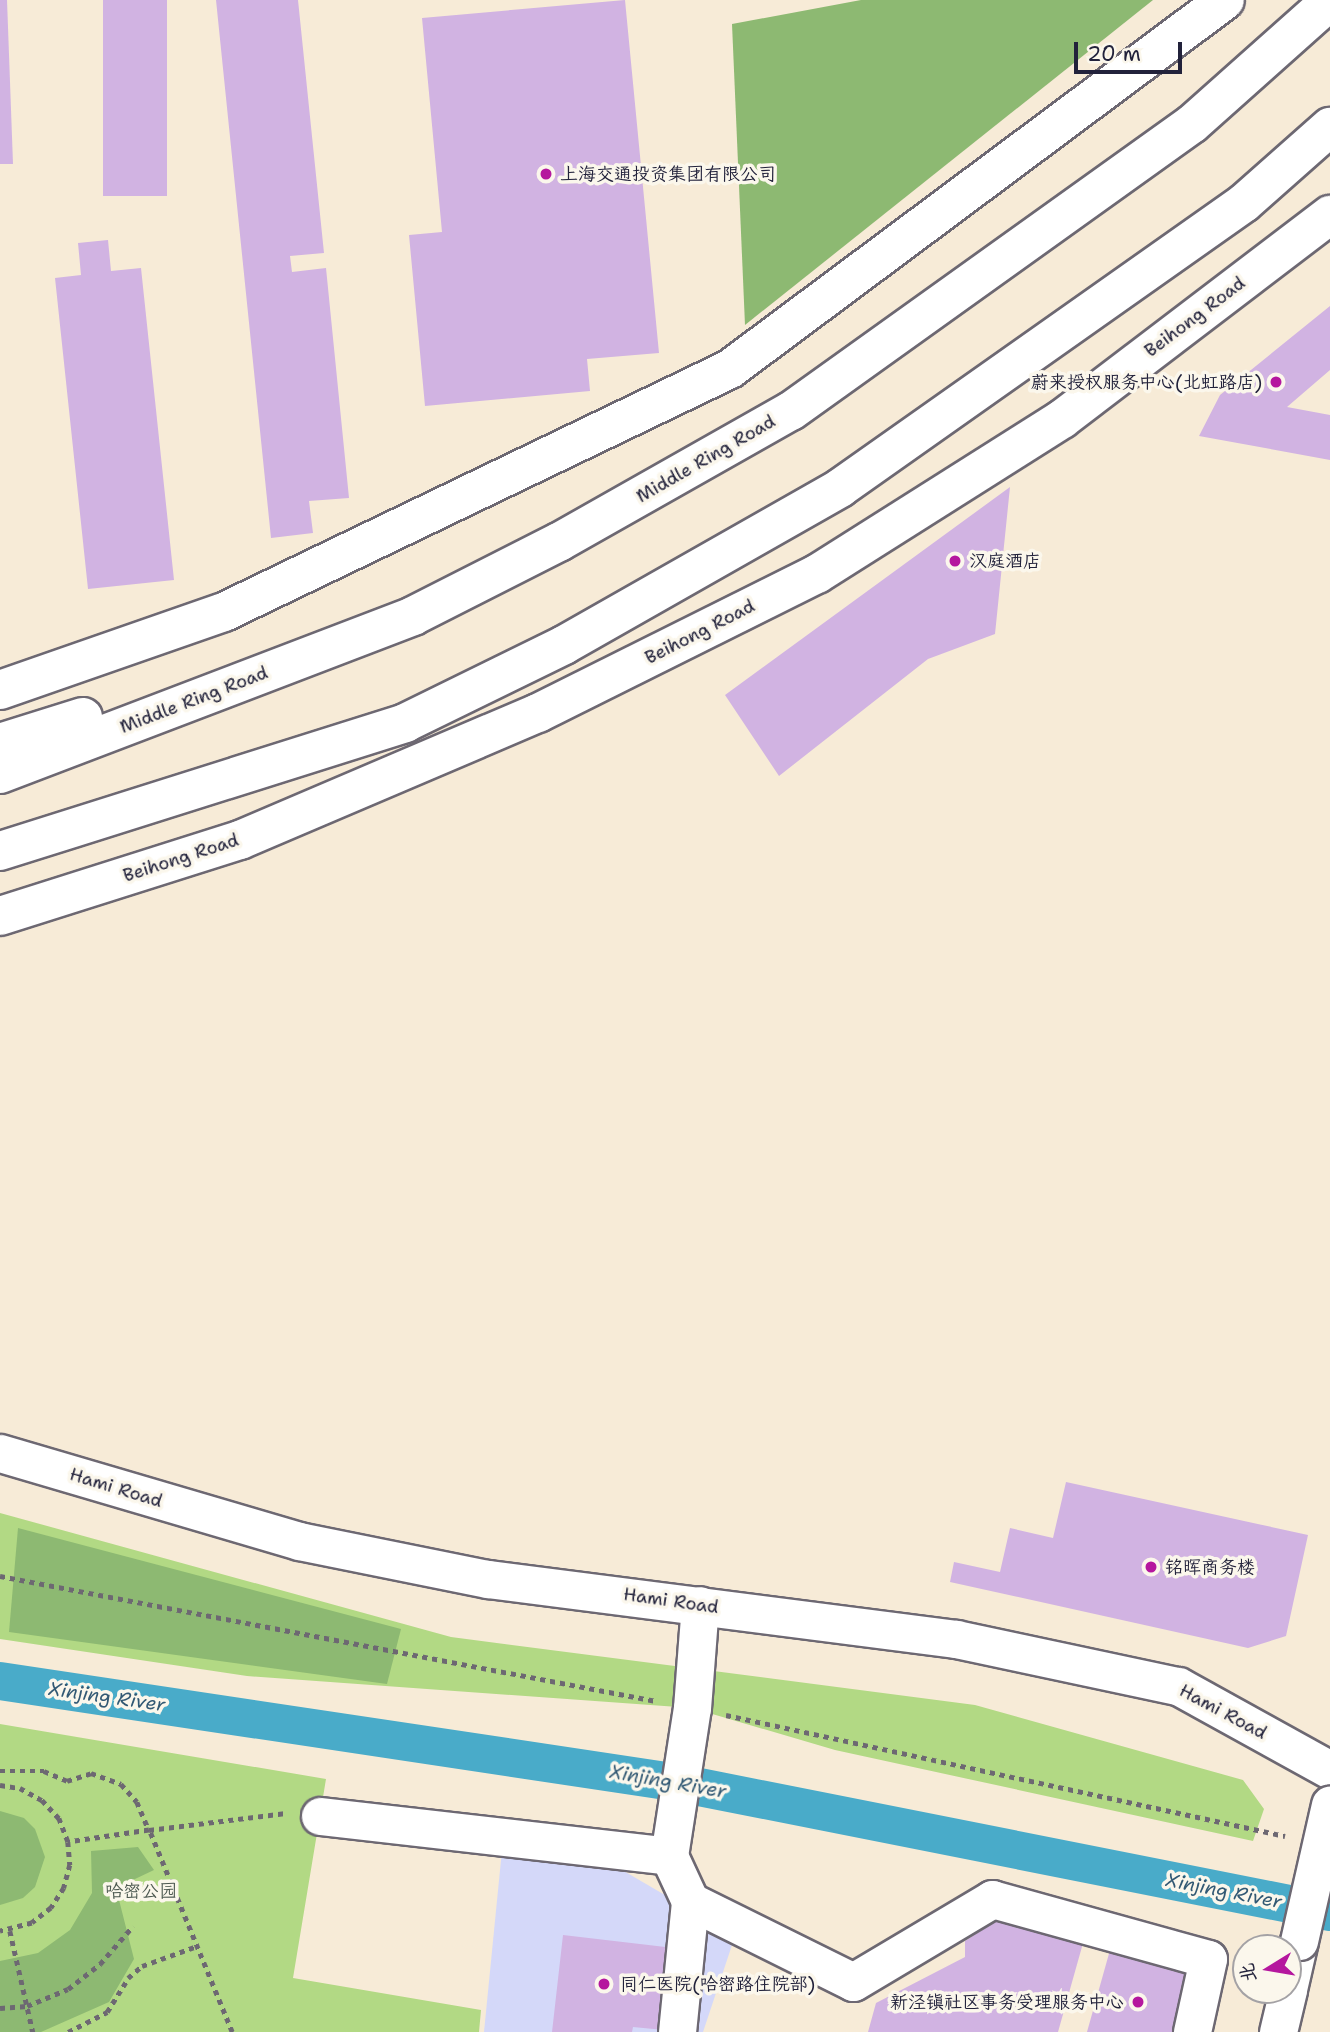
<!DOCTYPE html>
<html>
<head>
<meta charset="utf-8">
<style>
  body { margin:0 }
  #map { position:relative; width:1330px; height:2032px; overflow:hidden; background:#f7ebd7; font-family:"Shantell Sans","LXGW WenKai TC",sans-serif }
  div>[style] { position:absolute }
  .built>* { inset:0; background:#d4d8f9 }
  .green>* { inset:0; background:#b2d984 }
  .forest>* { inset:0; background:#8db972 }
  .canal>* { height:38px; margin:-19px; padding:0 19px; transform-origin:19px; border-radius:19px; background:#49abc9 }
  .building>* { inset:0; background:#d1b3e2; transform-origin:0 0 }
  .path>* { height:4.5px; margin-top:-2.25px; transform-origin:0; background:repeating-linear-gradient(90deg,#6d6872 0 5px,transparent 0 10px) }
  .roads { filter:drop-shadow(2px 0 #6d6872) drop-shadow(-2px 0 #6d6872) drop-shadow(0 2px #6d6872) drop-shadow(0 -2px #6d6872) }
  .minor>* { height:37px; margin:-18.5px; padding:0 18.5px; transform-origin:18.5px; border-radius:18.5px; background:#fff }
  .major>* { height:38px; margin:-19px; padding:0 19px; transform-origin:19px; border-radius:19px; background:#fff }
  .highway>* { height:38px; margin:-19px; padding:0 19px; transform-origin:19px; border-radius:19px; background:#fff }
  .bridges { filter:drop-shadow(2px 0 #6d6872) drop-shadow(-2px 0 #6d6872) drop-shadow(0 2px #6d6872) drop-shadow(0 -2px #6d6872) }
  .minor-bridge>* { height:37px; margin:-18.5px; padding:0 18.5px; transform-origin:18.5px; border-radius:18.5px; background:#fff }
  .dots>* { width:19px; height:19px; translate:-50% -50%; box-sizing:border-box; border:4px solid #fbf7ec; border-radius:50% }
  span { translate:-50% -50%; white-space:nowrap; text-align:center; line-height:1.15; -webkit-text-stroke:7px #fbf7ec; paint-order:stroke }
  .poi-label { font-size:18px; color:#22223b }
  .left { translate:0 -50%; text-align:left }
  .right { translate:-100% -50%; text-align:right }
  .street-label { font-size:18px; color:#22223b }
  .park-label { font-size:18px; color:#4d5951 }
  .water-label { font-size:19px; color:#325974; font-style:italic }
  .north { position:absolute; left:1232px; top:1934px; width:70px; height:70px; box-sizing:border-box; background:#fbf7ec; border:2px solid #a4a2a5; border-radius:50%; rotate:259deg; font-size:19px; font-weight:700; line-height:28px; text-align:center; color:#22223b }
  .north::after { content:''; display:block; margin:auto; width:24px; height:32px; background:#b5179e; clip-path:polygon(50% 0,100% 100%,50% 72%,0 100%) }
  .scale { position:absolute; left:1074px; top:42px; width:108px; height:32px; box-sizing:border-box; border:4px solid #22223b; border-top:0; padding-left:9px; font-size:21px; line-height:24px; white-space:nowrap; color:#22223b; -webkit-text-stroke:5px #fbf7ec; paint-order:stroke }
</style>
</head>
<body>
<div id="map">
  <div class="built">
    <div style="clip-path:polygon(502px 1850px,617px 1867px,735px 1936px,703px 2032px,484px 2032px)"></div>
  </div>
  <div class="green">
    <div style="clip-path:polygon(0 1513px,451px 1637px,975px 1705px,1243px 1780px,1264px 1809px,1253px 1841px,835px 1750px,692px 1708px,247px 1676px,0 1639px)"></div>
    <div style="clip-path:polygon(0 1724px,326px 1779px,293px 1978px,481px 2010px,479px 2032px,0 2032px)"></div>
  </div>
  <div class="forest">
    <div style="clip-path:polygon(861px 0,1153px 0,745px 325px,732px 24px)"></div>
    <div style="clip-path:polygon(18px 1528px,401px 1629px,387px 1684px,9px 1632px)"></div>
    <div style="clip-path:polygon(0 1811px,24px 1818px,35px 1829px,45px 1857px,35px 1887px,23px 1898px,0 1905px)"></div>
    <div style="clip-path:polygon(138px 1847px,154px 1870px,116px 1888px,134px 1959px,109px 2002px,41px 2032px,0 2032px,0 1961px,38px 1953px,70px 1930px,92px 1893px,91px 1851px)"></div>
  </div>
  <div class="canal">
    <div style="left:0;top:1681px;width:687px;rotate:8.54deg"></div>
    <div style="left:679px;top:1783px;width:664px;rotate:11.21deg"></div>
  </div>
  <div class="building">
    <div style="clip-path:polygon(0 0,7px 0,13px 164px,0 164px)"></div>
    <div style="left:103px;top:0;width:64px;height:196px"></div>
    <div style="clip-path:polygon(216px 0,298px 0,324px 253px,290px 256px,292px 272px,326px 268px,349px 498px,309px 501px,313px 533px,271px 538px)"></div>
    <div style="clip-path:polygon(625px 0,659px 353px,587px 359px,590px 391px,425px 406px,409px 235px,442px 232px,422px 18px)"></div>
    <div style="clip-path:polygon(108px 240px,111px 271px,141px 268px,174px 580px,88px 589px,55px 278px,81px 275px,78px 243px)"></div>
    <div style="clip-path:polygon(1330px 306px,1330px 370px,1287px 407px,1330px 415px,1330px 460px,1199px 436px,1220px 395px)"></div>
    <div style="clip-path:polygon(1010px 487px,995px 634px,928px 659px,779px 776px,725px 695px)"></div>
    <div style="clip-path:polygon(1066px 1482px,1308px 1535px,1286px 1636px,1248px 1648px,950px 1582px,954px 1562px,1000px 1572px,1010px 1528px,1053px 1538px)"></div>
    <div style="clip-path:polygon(1007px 1914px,1085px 1936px,1058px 2032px,868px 2032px,876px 2003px,965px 1957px,965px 1941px)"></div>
    <div style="clip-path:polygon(563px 1935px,674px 1948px,664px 2030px,633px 2027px,632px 2032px,552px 2032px)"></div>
    <div style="clip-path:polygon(1110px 1950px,1189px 1971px,1172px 2032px,1087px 2032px)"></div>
  </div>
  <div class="path">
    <div style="left:0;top:1576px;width:668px;rotate:10.79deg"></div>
    <div style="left:726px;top:1715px;width:572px;rotate:12.21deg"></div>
    <div style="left:0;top:1771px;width:44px"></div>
    <div style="left:44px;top:1771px;width:25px;rotate:23deg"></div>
    <div style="left:67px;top:1781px;width:25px;rotate:-18deg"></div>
    <div style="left:91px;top:1773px;width:32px;rotate:20deg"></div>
    <div style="left:121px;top:1784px;width:24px;rotate:48deg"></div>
    <div style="left:137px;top:1802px;width:30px;rotate:67deg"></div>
    <div style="left:149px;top:1830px;width:82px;rotate:171.6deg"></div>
    <div style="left:0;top:1785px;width:20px;rotate:9deg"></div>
    <div style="left:20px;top:1788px;width:25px;rotate:29deg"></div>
    <div style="left:42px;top:1800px;width:25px;rotate:47deg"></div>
    <div style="left:59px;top:1818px;width:26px;rotate:69deg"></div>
    <div style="left:68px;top:1842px;width:23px;rotate:85deg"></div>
    <div style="left:70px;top:1865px;width:24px;rotate:105deg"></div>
    <div style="left:64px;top:1888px;width:24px;rotate:123deg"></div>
    <div style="left:51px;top:1908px;width:24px;rotate:142deg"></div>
    <div style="left:32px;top:1923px;width:33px;rotate:166deg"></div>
    <div style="left:10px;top:1931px;width:104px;rotate:77.2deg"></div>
    <div style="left:0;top:2008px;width:27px;rotate:-4deg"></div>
    <div style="left:27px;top:2006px;width:44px;rotate:-22.5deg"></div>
    <div style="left:68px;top:1989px;width:41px;rotate:-38deg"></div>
    <div style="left:100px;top:1964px;width:50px;rotate:-49deg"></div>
    <div style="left:68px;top:2032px;width:44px;rotate:-27.1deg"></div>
    <div style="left:107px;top:2012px;width:40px;rotate:-58deg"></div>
    <div style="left:128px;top:1978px;width:18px;rotate:-41deg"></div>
    <div style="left:142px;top:1966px;width:59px;rotate:-20deg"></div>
    <div style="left:232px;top:2032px;width:218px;rotate:-112.3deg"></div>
    <div style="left:149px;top:1830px;width:138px;rotate:-7.1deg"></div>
  </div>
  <div class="roads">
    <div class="minor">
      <div style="left:0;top:1453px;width:312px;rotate:16.4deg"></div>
      <div style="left:299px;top:1541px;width:193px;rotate:11.4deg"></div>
      <div style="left:488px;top:1579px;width:472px;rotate:7.3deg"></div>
      <div style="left:956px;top:1639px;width:227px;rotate:12deg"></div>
      <div style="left:1178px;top:1686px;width:174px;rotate:28.9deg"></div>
      <div style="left:320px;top:1816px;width:351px;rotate:6.5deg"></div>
      <div style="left:690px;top:1901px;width:182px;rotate:26.4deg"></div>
      <div style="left:853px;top:1982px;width:162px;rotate:-30.8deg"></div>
      <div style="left:992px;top:1899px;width:224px;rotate:15.5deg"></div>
      <div style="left:1208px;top:1959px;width:75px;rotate:102.4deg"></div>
      <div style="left:1288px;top:1989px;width:49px;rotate:-77.1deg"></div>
      <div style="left:677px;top:2032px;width:132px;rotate:-84.3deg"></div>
      <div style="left:690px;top:1901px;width:50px;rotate:-115deg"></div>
      <div style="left:669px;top:1856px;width:150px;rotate:-81.2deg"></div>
      <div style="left:692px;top:1708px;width:103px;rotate:-85.6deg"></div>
      <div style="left:1278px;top:2032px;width:43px;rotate:-76.6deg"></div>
    </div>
    <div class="major">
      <div style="left:0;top:690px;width:237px;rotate:-19.2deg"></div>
      <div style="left:224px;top:612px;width:561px;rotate:-25.65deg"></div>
      <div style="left:730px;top:369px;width:617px;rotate:-36.7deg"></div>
      <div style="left:0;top:916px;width:252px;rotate:-17.6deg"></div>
      <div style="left:240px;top:840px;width:324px;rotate:-23.1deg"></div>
      <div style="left:538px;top:713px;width:312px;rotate:-26.5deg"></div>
      <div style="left:817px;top:574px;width:290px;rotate:-32.3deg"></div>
      <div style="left:1062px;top:419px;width:337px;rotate:-37.3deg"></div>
    </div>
    <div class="highway">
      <div style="left:0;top:743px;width:87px;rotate:-17.4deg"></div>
      <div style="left:0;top:774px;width:442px;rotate:-20.9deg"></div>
      <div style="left:413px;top:616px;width:164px;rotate:-26.9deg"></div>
      <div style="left:559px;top:542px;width:266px;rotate:-29.5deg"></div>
      <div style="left:791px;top:411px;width:493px;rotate:-35.6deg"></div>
      <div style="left:1192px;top:124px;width:185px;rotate:-41.7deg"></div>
      <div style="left:0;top:851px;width:425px;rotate:-17.5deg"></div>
      <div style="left:405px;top:723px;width:177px;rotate:-26.1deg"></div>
      <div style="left:564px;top:645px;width:318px;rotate:-29.6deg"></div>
      <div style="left:840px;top:488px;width:494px;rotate:-35.2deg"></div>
      <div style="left:1244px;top:203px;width:115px;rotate:-41.5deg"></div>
    </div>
  </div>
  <div class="bridges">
    <div class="minor-bridge">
      <div style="left:1299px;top:1941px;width:140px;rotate:-77.2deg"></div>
    </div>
  </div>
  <div class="dots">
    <div style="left:546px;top:174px;background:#b5179e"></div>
    <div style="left:1276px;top:382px;background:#b5179e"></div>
    <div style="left:955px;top:561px;background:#b5179e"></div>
    <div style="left:1151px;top:1567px;background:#b5179e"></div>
    <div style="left:604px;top:1984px;background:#b5179e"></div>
    <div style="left:1138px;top:2002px;background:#b5179e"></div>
  </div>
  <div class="poi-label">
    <span class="left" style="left:560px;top:174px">上海交通投资集团有限公司</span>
    <span class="right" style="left:1262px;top:382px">蔚来授权服务中心(北虹路店)</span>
    <span class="left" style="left:969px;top:561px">汉庭酒店</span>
    <span class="left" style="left:1165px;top:1567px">铭晖商务楼</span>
    <span class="left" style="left:620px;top:1984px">同仁医院(哈密路住院部)</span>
    <span class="right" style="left:1124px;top:2002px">新泾镇社区事务受理服务中心</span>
  </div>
  <div class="street-label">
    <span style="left:1195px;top:317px;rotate:-37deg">Beihong Road</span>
    <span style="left:706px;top:459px;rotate:-30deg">Middle Ring Road</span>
    <span style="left:700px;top:632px;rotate:-27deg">Beihong Road</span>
    <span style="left:194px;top:700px;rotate:-21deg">Middle Ring Road</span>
    <span style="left:181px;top:858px;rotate:-18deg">Beihong Road</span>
    <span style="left:116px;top:1488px;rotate:17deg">Hami Road</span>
    <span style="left:671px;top:1601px;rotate:8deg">Hami Road</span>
    <span style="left:1223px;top:1712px;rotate:28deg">Hami Road</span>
  </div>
  <div class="park-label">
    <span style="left:141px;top:1891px">哈密公园</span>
  </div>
  <div class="water-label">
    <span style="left:107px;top:1697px;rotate:8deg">Xinjing River</span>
    <span style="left:668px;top:1782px;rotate:10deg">Xinjing River</span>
    <span style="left:1224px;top:1891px;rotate:11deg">Xinjing River</span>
  </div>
  <div class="north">北</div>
  <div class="scale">20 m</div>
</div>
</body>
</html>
